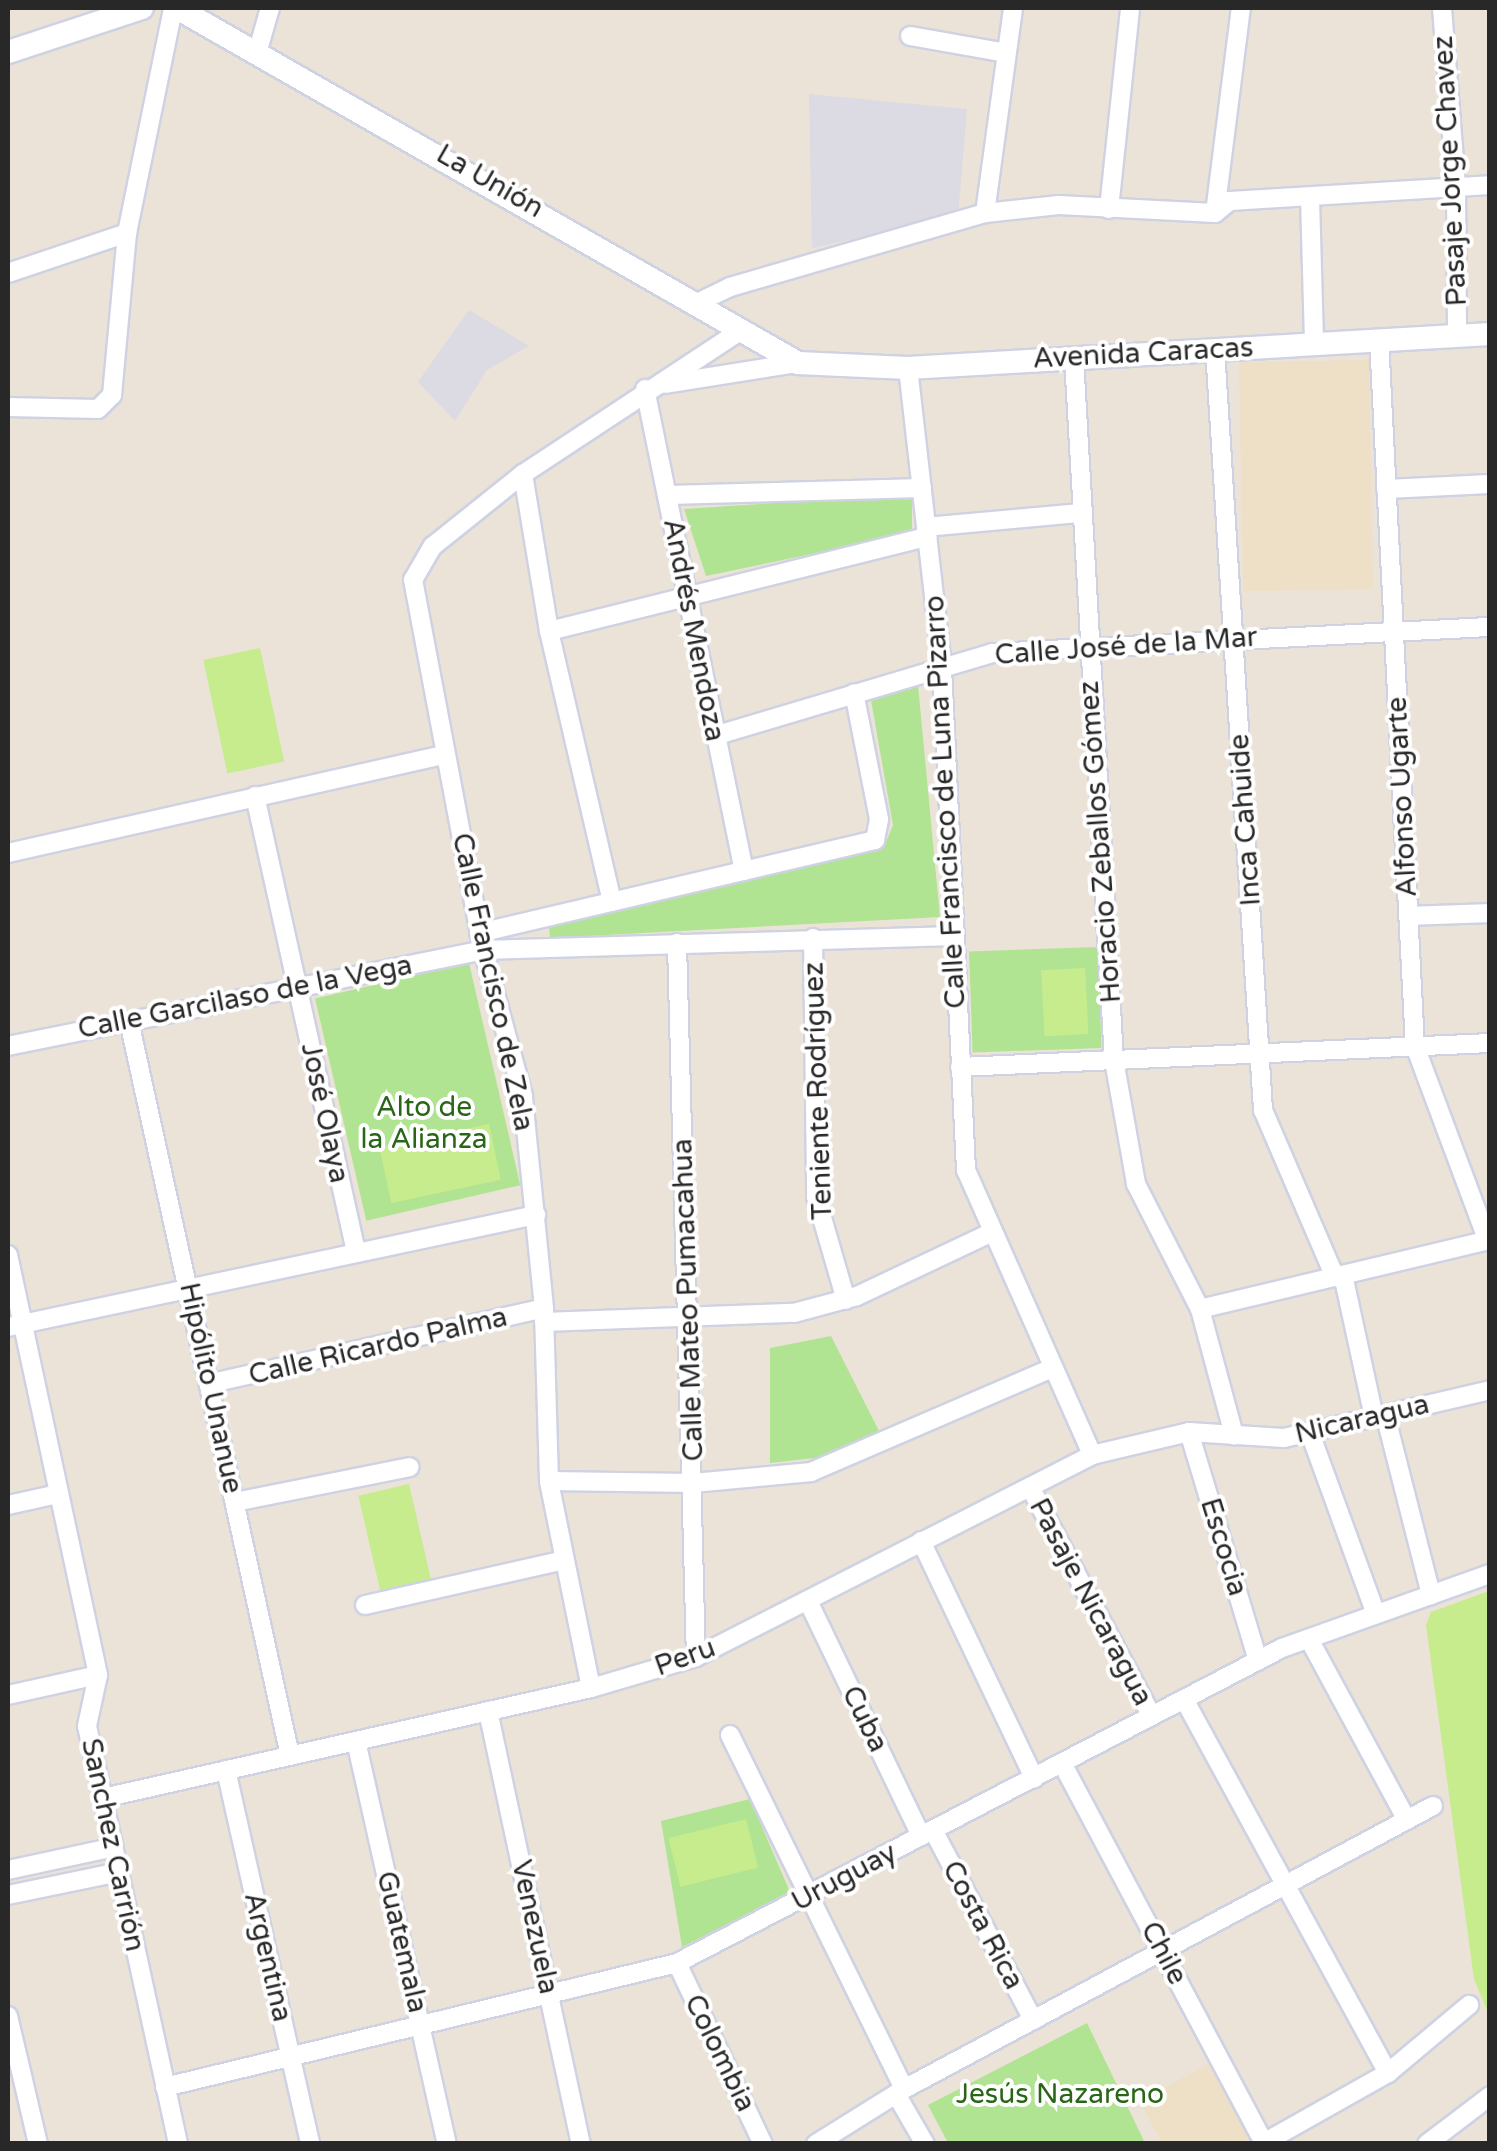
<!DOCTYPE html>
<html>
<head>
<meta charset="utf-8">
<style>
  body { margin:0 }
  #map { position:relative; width:1497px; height:2151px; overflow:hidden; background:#ebe3d8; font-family:"Varela Round",sans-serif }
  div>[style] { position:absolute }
  .industrial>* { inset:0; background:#dcdae3 }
  .education>* { inset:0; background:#eee0c7; transform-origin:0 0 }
  .green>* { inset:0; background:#b0e492; transform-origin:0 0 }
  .pitch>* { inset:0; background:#c6ec8d; transform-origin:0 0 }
  .roads { filter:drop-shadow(2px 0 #ced2e2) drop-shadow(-2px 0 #ced2e2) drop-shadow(0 2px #ced2e2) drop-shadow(0 -2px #ced2e2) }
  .minor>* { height:18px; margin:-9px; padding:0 9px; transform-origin:9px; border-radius:9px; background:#fff }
  .secondary>* { height:22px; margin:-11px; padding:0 11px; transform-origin:11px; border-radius:11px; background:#fff }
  span { translate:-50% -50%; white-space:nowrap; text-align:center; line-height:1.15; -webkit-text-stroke:8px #fff; paint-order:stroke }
  .street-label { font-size:28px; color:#282828 }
  .park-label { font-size:28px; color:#296617 }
  .frame { position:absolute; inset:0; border:10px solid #282828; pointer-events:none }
</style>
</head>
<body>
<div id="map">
  <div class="industrial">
    <div style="clip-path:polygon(809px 94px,967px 109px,958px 216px,812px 248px)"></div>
    <div style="clip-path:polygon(469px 310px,529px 346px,487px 370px,455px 421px,418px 382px)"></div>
  </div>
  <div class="education">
    <div style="left:1369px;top:360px;width:229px;height:130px;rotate:89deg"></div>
    <div style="clip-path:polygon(1211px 2063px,1251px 2140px,1162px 2143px,1139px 2101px)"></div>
  </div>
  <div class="green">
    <div style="clip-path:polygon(912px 494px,912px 533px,706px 576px,684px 509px)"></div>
    <div style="clip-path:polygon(918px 685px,940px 917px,550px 938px,549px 927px,884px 847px,893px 825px,871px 700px)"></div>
    <div style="left:1098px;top:947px;width:101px;height:129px;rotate:88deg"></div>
    <div style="left:469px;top:963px;width:228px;height:158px;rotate:77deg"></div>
    <div style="clip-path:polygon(831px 1336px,881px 1435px,832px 1456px,770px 1463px,770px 1348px)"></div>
    <div style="clip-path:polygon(750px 1799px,790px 1892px,682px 1947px,661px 1821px)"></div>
    <div style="clip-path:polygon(1087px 2023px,1145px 2143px,948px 2143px,928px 2105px)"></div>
  </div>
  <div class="pitch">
    <div style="left:260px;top:648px;width:116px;height:58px;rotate:78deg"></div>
    <div style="left:1085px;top:968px;width:66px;height:44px;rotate:87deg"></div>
    <div style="left:489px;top:1124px;width:57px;height:112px;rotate:78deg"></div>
    <div style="left:409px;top:1484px;width:102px;height:52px;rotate:77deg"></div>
    <div style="clip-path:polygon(1489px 1591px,1490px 2015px,1489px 2015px,1474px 1979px,1426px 1625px,1431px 1612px)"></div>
    <div style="left:746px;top:1819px;width:50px;height:80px;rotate:76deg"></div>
  </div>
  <div class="roads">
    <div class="minor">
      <div style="left:1442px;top:8px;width:180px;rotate:85.5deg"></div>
      <div style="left:1456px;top:187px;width:148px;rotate:89.6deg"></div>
      <div style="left:910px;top:36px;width:97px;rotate:10deg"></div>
      <div style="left:258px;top:50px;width:44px;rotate:-74.1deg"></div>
      <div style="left:1310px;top:198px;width:145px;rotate:88.4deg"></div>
      <div style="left:1109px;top:209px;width:202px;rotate:-84deg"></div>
      <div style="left:985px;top:213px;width:207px;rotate:-82.2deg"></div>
      <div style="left:1215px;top:213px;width:207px;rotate:-82.8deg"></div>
      <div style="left:8px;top:273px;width:126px;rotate:-18.6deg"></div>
      <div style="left:693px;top:305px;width:41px;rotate:-25.9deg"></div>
      <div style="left:730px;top:287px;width:266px;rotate:-16.2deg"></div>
      <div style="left:985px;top:213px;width:74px;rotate:-6.2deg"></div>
      <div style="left:1059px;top:205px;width:156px;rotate:2.9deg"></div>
      <div style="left:1215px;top:213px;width:19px;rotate:-39deg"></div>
      <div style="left:1230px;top:201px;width:260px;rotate:-3.5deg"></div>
      <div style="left:1379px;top:339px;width:708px;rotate:87.09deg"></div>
      <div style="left:1415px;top:1046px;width:208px;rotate:69.5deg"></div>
      <div style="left:1215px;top:349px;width:763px;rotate:86.39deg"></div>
      <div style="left:1263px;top:1110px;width:182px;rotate:66.7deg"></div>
      <div style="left:1074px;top:358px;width:703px;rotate:86.74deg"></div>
      <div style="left:1114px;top:1060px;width:126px;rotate:79.9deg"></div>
      <div style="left:1136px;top:1184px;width:140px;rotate:62.9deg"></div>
      <div style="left:1200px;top:1309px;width:131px;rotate:74.9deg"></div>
      <div style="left:908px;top:368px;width:301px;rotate:83.5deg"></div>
      <div style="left:942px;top:667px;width:504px;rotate:87.27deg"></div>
      <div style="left:966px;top:1170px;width:312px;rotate:66.1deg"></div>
      <div style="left:665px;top:384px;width:135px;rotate:-9deg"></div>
      <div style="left:645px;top:389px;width:492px;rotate:78.4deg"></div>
      <div style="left:8px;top:407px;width:90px;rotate:1.3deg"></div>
      <div style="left:98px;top:409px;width:20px;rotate:-45deg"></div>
      <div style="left:112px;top:395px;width:163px;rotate:-84.7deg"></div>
      <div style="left:127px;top:233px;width:230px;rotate:-78.4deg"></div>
      <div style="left:523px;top:474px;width:159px;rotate:80.6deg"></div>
      <div style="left:549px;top:631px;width:278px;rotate:76.9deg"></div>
      <div style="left:1386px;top:489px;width:104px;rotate:-2.8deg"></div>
      <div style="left:668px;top:495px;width:254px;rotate:-1.6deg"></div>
      <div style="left:926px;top:527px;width:155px;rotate:-5.2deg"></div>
      <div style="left:549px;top:631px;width:390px;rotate:-14deg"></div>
      <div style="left:714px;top:736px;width:290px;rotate:-16.6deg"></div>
      <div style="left:992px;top:653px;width:499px;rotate:-3deg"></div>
      <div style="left:255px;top:796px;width:468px;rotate:77.5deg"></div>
      <div style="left:8px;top:853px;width:446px;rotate:-12.7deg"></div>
      <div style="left:1408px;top:916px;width:82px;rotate:-2.1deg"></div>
      <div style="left:479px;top:933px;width:407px;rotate:-13.2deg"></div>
      <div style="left:875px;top:840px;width:21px;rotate:-79deg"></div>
      <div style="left:879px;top:819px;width:128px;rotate:-101.2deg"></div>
      <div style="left:813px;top:938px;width:259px;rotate:89.3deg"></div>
      <div style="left:816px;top:1197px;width:107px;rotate:73.8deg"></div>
      <div style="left:677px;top:943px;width:714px;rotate:88.48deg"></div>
      <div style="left:129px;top:1021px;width:752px;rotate:77.64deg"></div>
      <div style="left:8px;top:1046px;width:485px;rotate:-11.4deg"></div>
      <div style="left:483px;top:950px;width:471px;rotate:-1.7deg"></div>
      <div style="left:960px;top:1067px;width:531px;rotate:-2.59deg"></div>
      <div style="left:8px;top:1255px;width:430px;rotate:77.9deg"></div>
      <div style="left:98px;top:1675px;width:52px;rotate:102.2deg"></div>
      <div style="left:87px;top:1726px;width:428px;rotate:77.7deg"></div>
      <div style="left:1343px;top:1275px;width:145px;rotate:77.7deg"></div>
      <div style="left:1200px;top:1309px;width:298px;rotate:-13.4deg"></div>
      <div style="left:544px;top:1322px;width:250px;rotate:-2.1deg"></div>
      <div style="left:794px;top:1313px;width:65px;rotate:-15.1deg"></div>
      <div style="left:857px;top:1296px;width:147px;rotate:-25.3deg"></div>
      <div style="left:8px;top:1327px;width:540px;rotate:-11.98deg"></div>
      <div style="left:212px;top:1383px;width:340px;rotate:-12.7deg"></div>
      <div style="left:1385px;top:1414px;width:187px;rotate:75.7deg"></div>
      <div style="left:1189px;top:1432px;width:239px;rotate:73.2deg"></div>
      <div style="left:1310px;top:1433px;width:193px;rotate:70deg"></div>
      <div style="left:549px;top:1481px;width:144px;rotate:0.8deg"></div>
      <div style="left:693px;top:1483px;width:119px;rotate:-5.3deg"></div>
      <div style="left:811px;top:1472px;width:262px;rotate:-23.3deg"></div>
      <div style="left:1030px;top:1487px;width:259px;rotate:62deg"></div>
      <div style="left:235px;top:1502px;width:178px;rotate:-11.3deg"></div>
      <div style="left:8px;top:1505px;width:51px;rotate:-12.4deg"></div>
      <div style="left:921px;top:1541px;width:263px;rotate:64.5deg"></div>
      <div style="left:808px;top:1601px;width:261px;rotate:64.3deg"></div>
      <div style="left:365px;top:1605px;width:200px;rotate:-12.7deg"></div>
      <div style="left:1309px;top:1639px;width:206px;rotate:61.6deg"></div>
      <div style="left:591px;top:1688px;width:211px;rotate:-101.5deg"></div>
      <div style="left:549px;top:1481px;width:173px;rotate:-91.7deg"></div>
      <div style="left:544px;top:1308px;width:213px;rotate:-95.7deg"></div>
      <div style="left:523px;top:1096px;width:151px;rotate:-105.3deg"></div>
      <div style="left:483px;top:950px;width:377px;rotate:-100.7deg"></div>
      <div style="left:413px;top:580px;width:39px;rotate:-60deg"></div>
      <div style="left:433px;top:546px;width:115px;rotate:-38.7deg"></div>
      <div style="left:523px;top:474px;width:256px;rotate:-33.4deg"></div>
      <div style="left:8px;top:1695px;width:92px;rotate:-12.5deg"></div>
      <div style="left:1184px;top:1699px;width:426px;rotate:61.4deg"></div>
      <div style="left:488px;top:1711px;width:443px;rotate:77.9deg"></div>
      <div style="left:730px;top:1735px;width:394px;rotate:63.8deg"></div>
      <div style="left:356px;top:1741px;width:413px;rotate:77.3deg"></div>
      <div style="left:1062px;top:1763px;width:432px;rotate:62deg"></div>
      <div style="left:226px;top:1770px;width:383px;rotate:77.3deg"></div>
      <div style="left:103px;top:1798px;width:500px;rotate:-12.7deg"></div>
      <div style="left:591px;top:1688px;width:109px;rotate:-16.4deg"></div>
      <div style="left:696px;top:1657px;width:445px;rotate:-27deg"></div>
      <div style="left:1092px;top:1455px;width:100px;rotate:-13.3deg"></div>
      <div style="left:1189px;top:1432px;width:95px;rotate:3.6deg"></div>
      <div style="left:1284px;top:1438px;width:212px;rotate:-13.1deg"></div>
      <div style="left:933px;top:1830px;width:215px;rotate:62.2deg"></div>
      <div style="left:8px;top:1870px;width:108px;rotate:-12.2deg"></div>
      <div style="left:8px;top:1895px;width:113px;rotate:-11.7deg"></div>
      <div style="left:677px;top:1963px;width:200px;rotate:64.6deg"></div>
      <div style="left:8px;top:2016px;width:131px;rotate:76.8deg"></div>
      <div style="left:165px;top:2087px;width:527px;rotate:-13.61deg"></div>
      <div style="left:677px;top:1963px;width:682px;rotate:-27.5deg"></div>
      <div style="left:1282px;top:1648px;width:221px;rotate:-19.6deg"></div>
      <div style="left:896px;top:2094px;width:58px;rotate:59.9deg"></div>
      <div style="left:816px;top:2144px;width:104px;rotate:-32deg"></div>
      <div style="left:904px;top:2089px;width:600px;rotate:-28.15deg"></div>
      <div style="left:1262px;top:2144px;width:145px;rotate:-29.4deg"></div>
      <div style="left:1388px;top:2073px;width:106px;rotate:-40deg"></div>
      <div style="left:1427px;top:2144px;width:79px;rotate:-37.3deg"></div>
    </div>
    <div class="secondary">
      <div style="left:177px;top:8px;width:715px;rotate:29.75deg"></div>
      <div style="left:798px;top:363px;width:110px;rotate:2.6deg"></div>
      <div style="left:908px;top:368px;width:583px;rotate:-3.34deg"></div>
      <div style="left:8px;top:52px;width:141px;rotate:-18.2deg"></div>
    </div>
  </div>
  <div class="street-label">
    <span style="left:1450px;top:171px;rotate:-93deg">Pasaje Jorge Chavez</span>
    <span style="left:490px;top:181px;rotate:30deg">La Unión</span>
    <span style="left:1143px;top:353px;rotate:-3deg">Avenida Caracas</span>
    <span style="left:694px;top:630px;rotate:79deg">Andrés Mendoza</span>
    <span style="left:1126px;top:646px;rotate:-4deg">Calle José de la Mar</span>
    <span style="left:1402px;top:797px;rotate:-93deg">Alfonso Ugarte</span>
    <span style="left:945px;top:802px;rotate:-93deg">Calle Francisco de Luna Pizarro</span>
    <span style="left:1245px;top:820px;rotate:-94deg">Inca Cahuide</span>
    <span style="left:1100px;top:842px;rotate:-94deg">Horacio Zeballos Gómez</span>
    <span style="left:493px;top:982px;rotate:78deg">Calle Francisco de Zela</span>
    <span style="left:245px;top:997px;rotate:-11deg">Calle Garcilaso de la Vega</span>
    <span style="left:818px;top:1091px;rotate:-92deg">Teniente Rodríguez</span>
    <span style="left:325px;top:1113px;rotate:78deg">José Olaya</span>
    <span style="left:688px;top:1300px;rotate:-92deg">Calle Mateo Pumacahua</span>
    <span style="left:378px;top:1346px;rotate:-13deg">Calle Ricardo Palma</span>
    <span style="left:211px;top:1388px;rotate:78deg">Hipólito Unanue</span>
    <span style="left:1362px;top:1419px;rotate:-13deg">Nicaragua</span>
    <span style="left:1224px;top:1547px;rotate:73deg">Escocia</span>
    <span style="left:1091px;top:1602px;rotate:62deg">Pasaje Nicaragua</span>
    <span style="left:685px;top:1657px;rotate:-20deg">Peru</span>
    <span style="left:865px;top:1719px;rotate:64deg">Cuba</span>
    <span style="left:113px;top:1845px;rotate:78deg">Sanchez Carrión</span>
    <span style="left:844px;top:1877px;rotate:-28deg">Uruguay</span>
    <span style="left:983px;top:1925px;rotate:62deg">Costa Rica</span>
    <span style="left:535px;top:1927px;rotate:78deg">Venezuela</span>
    <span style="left:402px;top:1942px;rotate:77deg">Guatemala</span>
    <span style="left:1164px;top:1953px;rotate:62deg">Chile</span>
    <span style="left:268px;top:1957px;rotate:77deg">Argentina</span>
    <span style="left:720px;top:2053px;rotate:64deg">Colombia</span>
  </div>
  <div class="park-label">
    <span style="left:424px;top:1123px">Alto de<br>la Alianza</span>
    <span style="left:1060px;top:2094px">Jesús Nazareno</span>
  </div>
  <div class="frame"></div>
</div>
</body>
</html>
